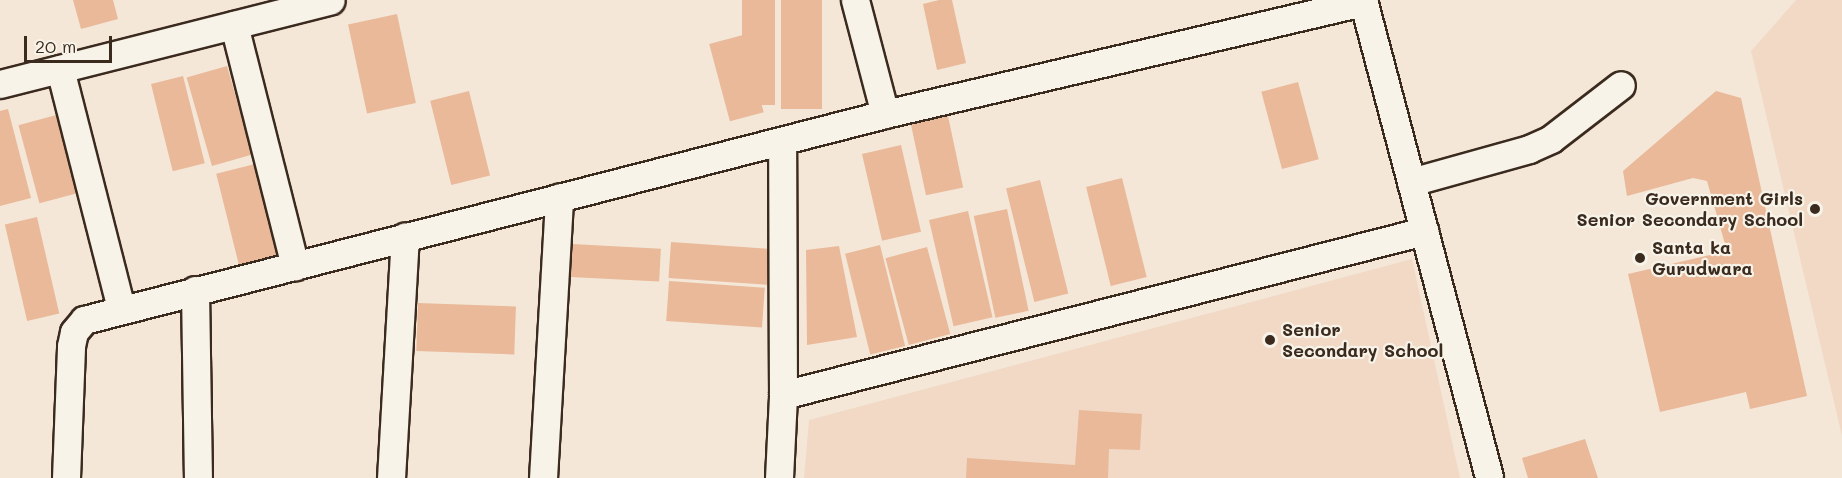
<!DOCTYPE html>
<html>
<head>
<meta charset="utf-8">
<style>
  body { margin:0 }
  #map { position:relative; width:1842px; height:478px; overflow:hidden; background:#f4e7d8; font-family:Mali,sans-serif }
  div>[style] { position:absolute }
  .built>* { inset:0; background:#f1d9c5 }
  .building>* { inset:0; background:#e9b999; transform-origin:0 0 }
  .roads { filter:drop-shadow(2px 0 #3b2a1e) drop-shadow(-2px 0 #3b2a1e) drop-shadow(0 2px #3b2a1e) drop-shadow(0 -2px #3b2a1e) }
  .street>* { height:27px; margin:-13.5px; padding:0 13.5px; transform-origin:13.5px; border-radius:13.5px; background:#f7f3e8 }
  .dots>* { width:16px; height:16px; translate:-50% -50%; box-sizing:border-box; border:3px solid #f7f3e8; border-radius:50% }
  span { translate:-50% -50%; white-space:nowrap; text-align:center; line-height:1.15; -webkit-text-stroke:4.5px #f7f3e8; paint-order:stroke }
  .poi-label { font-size:18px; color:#3b2a1e; font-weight:700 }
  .right { translate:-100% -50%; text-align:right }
  .left { translate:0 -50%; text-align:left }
  .scale { position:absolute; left:24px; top:36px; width:88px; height:27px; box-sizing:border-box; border:3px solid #3b2a1e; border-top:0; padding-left:8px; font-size:18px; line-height:21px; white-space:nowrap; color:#3b2a1e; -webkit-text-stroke:4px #f7f3e8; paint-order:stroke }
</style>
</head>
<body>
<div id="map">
  <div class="built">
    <div style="clip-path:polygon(1796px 0,1842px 0,1842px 436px,1751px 51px)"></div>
    <div style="clip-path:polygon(1412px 259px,1460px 478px,804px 478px,809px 420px)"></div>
  </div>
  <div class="building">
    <div style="clip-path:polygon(73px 0,113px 0,118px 19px,81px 29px)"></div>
    <div style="left:742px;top:0;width:33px;height:105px"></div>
    <div style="left:781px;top:0;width:41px;height:109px"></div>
    <div style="clip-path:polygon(939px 0,952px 0,966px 63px,937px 70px,923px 4px)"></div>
    <div style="left:397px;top:14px;width:91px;height:50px;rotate:78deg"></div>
    <div style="left:743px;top:35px;width:80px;height:35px;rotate:75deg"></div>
    <div style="left:227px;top:66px;width:92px;height:42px;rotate:74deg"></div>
    <div style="left:183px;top:76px;width:90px;height:33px;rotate:76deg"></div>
    <div style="left:1298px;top:82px;width:80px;height:38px;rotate:75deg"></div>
    <div style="left:469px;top:91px;width:87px;height:40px;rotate:76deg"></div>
    <div style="clip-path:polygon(1716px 91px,1741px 98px,1807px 396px,1750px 409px,1746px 392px,1660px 412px,1628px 274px,1727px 251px,1707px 181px,1693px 178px,1627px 196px,1623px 171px)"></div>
    <div style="clip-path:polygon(8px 109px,31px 198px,0 206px,0 111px)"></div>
    <div style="left:60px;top:114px;width:81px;height:43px;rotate:75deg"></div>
    <div style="left:948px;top:116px;width:73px;height:38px;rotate:78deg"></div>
    <div style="left:901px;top:145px;width:89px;height:40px;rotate:77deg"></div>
    <div style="left:255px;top:164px;width:99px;height:40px;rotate:76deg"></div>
    <div style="left:1122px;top:178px;width:102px;height:37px;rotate:76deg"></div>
    <div style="left:1040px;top:180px;width:117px;height:35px;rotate:76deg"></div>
    <div style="left:1007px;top:209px;width:104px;height:34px;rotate:78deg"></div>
    <div style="left:968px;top:211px;width:109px;height:40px;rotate:77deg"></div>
    <div style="left:37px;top:217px;width:99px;height:33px;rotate:77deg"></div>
    <div style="left:671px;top:242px;width:99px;height:36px;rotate:4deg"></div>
    <div style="left:572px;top:244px;width:89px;height:33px;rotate:3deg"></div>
    <div style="left:880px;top:245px;width:104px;height:36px;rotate:76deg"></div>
    <div style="clip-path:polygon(839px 246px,857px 337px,807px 345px,806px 250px)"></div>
    <div style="left:927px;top:247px;width:90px;height:43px;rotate:75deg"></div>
    <div style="left:669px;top:281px;width:96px;height:40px;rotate:4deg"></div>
    <div style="left:418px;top:303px;width:98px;height:48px;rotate:2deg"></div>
    <div style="clip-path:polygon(1079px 410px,1142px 414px,1140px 450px,1109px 449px,1108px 478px,966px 478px,967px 458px,1075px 465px)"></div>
    <div style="clip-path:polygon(1585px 439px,1598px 478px,1528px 478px,1522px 458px)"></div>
  </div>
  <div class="roads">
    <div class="street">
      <div style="left:855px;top:0;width:118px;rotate:75.3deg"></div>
      <div style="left:1363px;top:0;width:494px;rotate:75.2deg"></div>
      <div style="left:234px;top:25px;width:249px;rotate:75.8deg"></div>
      <div style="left:60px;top:69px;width:248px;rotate:75.7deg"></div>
      <div style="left:0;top:84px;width:341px;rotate:-14.2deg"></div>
      <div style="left:1411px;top:182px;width:123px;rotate:-15.6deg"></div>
      <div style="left:1529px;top:149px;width:24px;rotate:-24deg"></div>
      <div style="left:1551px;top:139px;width:88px;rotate:-37.6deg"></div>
      <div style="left:195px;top:290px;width:188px;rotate:89.1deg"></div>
      <div style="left:783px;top:395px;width:662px;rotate:-14.35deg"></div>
      <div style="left:66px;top:478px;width:132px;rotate:-87.8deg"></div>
      <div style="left:71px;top:346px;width:14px;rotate:-78deg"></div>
      <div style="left:74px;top:332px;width:16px;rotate:-50deg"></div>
      <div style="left:84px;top:320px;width:827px;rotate:-14.42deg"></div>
      <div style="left:885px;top:114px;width:492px;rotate:-13.2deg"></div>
      <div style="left:391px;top:478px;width:242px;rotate:-86.7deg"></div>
      <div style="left:543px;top:478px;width:281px;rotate:-86.7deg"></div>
      <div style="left:779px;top:478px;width:83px;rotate:-87.2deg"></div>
      <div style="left:783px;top:395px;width:254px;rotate:-90.2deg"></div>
    </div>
  </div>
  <div class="dots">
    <div style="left:1815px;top:209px;background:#3b2a1e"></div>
    <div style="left:1640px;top:258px;background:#3b2a1e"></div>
    <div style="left:1270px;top:340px;background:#3b2a1e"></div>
  </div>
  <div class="poi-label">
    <span class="right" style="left:1803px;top:209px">Government Girls<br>Senior Secondary School</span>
    <span class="left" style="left:1652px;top:258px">Santa ka<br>Gurudwara</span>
    <span class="left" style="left:1282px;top:340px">Senior<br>Secondary School</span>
  </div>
  <div class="scale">20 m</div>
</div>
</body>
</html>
